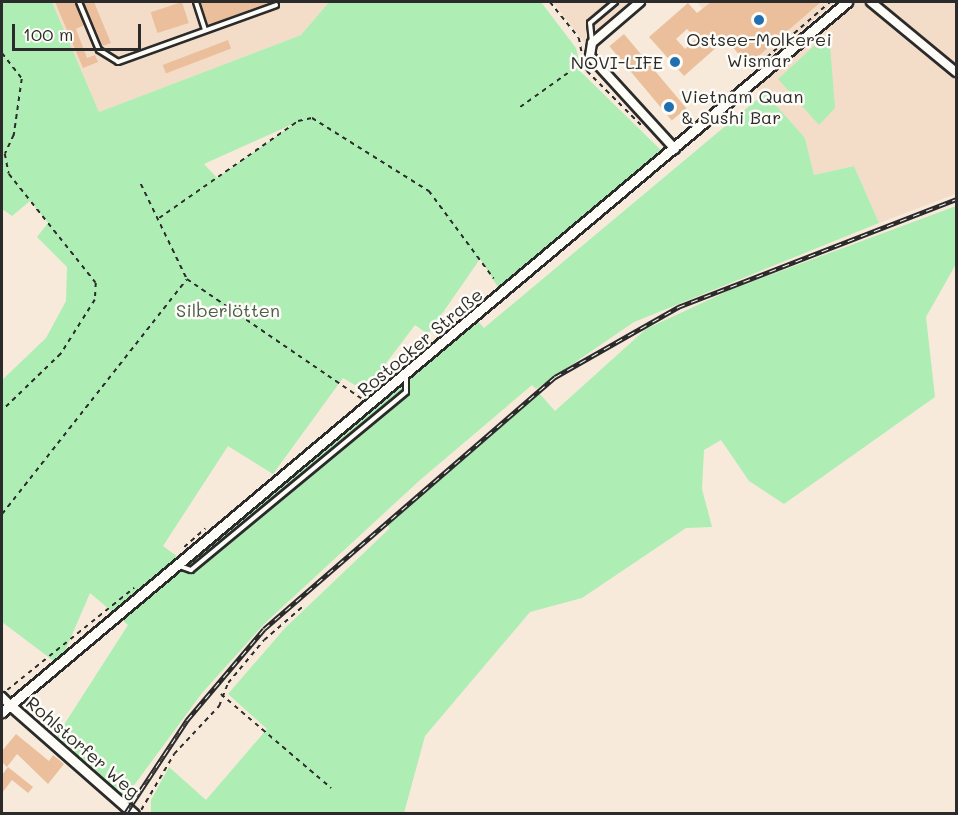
<!DOCTYPE html>
<html>
<head>
<meta charset="utf-8">
<style>
  body { margin:0 }
  #map { position:relative; width:958px; height:815px; overflow:hidden; background:#f8eadb; font-family:Mali,sans-serif }
  div>[style] { position:absolute }
  .built>* { inset:0; background:#f4ddc8 }
  .green>* { inset:0; background:#aeedb4 }
  .building>* { inset:0; background:#ebbf9b; transform-origin:0 0 }
  .path>* { height:1.5px; margin-top:-0.75px; transform-origin:0; background:repeating-linear-gradient(90deg,#2b2b2b 0 4.5px,transparent 0 9px) }
  .roads { filter:drop-shadow(2px 0 #2b2b2b) drop-shadow(-2px 0 #2b2b2b) drop-shadow(0 2px #2b2b2b) drop-shadow(0 -2px #2b2b2b) }
  .service>* { height:4px; margin:-2px; padding:0 2px; transform-origin:2px; border-radius:2px; background:#fdfcf7 }
  .minor>* { height:8px; margin:-4px; padding:0 4px; transform-origin:4px; border-radius:4px; background:#fdfcf7 }
  .tertiary>* { height:9px; margin:-4.5px; padding:0 4.5px; transform-origin:4.5px; border-radius:4.5px; background:#fdfcf7 }
  .rail>* { height:4.5px; margin-top:-2.25px; transform-origin:0; background:repeating-linear-gradient(90deg,#fdfcf7 0 7px,#2b2b2b 0 14px); box-sizing:border-box; border-block:2px solid #2b2b2b }
  .dots>* { width:16px; height:16px; translate:-50% -50%; box-sizing:border-box; border:3px solid #fdfcf7; border-radius:50% }
  span { translate:-50% -50%; white-space:nowrap; text-align:center; line-height:1.15; -webkit-text-stroke:5px #fdfcf7; paint-order:stroke }
  .poi-label { font-size:18px; color:#2b2b2b }
  .right { translate:-100% -50%; text-align:right }
  .left { translate:0 -50%; text-align:left }
  .park-label { font-size:18px; color:#4c5c4d }
  .street-label { font-size:18px; color:#2b2b2b }
  .frame { position:absolute; inset:0; border:3px solid #2b2b2b; pointer-events:none }
  .scale { position:absolute; left:12px; top:24px; width:129px; height:27px; box-sizing:border-box; border:3px solid #2b2b2b; border-top:0; padding-left:8px; font-size:18px; line-height:21px; white-space:nowrap; color:#2b2b2b; -webkit-text-stroke:4px #fdfcf7; paint-order:stroke }
</style>
</head>
<body>
<div id="map">
  <div class="built">
    <div style="clip-path:polygon(52px 2px,329px 2px,301px 35px,99px 112px)"></div>
    <div style="clip-path:polygon(553px 2px,634px 2px,585px 43px)"></div>
    <div style="clip-path:polygon(697px 2px,835px 2px,752px 72px)"></div>
    <div style="clip-path:polygon(847px 2px,956px 2px,956px 194px,879px 223px,854px 166px,814px 175px,805px 138px,752px 83px)"></div>
  </div>
  <div class="green">
    <div style="clip-path:polygon(evenodd,2px 2px,52px 2px,99px 112px,301px 35px,329px 2px,541px 2px,576px 48px,582px 73px,667px 156px,503px 295px,480px 259px,428px 334px,415px 325px,365px 391px,343px 378px,273px 474px,228px 446px,163px 546px,182px 560px,475px 318px,484px 328px,765px 93px,805px 138px,814px 175px,854px 166px,879px 223px,634px 322px,536px 389px,532px 385px,420px 480px,264px 624px,202px 693px,121px 803px,51px 745px,128px 625px,90px 593px,59px 665px,2px 622px,2px 380px,46px 338px,66px 301px,67px 267px,37px 237px,48px 223px,30px 201px,12px 216px,2px 209px,2px 2px,295px 123px,217px 178px,204px 164px,295px 123px)"></div>
    <div style="clip-path:polygon(829px 32px,835px 108px,819px 125px,778px 79px)"></div>
    <div style="clip-path:polygon(956px 206px,956px 264px,926px 317px,935px 397px,784px 504px,749px 481px,721px 440px,704px 450px,702px 489px,712px 527px,686px 528px,582px 598px,530px 612px,425px 736px,404px 813px,151px 813px,151px 800px,169px 767px,206px 800px,267px 729px,228px 694px,285px 628px,390px 528px,386px 524px,539px 393px,555px 411px,646px 329px,730px 290px)"></div>
  </div>
  <div class="building">
    <div style="clip-path:polygon(55px 2px,75px 2px,84px 25px,76px 29px,87px 58px,95px 55px,98px 62px,83px 68px)"></div>
    <div style="clip-path:polygon(83px 2px,94px 2px,111px 43px,103px 46px)"></div>
    <div style="left:182px;top:2px;width:22px;height:33px;rotate:72deg"></div>
    <div style="clip-path:polygon(270px 2px,208px 25px,201px 3px,206px 2px)"></div>
    <div style="clip-path:polygon(evenodd,711px 2px,821px 2px,748px 65px,726px 39px,684px 76px,649px 37px,688px 3px,697px 13px,711px 2px,687px 29px,696px 39px,685px 49px,676px 39px,687px 29px)"></div>
    <div style="left:624px;top:34px;width:97px;height:19px;rotate:50deg"></div>
    <div style="left:228px;top:40px;width:9px;height:70px;rotate:69deg"></div>
    <div style="clip-path:polygon(16px 734px,49px 761px,53px 755px,64px 764px,48px 784px,17px 754px,7px 767px,2px 762px,2px 751px)"></div>
    <div style="clip-path:polygon(8px 767px,33px 787px,28px 793px,12px 780px,2px 793px,2px 775px)"></div>
  </div>
  <div class="path">
    <div style="left:550px;top:2px;width:46px;rotate:51.1deg"></div>
    <div style="left:579px;top:38px;width:16px;rotate:79deg"></div>
    <div style="left:2px;top:53px;width:33px;rotate:52deg"></div>
    <div style="left:22px;top:79px;width:57px;rotate:98.1deg"></div>
    <div style="left:14px;top:135px;width:21px;rotate:115deg"></div>
    <div style="left:5px;top:154px;width:20px;rotate:79deg"></div>
    <div style="left:9px;top:174px;width:139px;rotate:51.4deg"></div>
    <div style="left:96px;top:283px;width:17px;rotate:93deg"></div>
    <div style="left:95px;top:300px;width:64px;rotate:122.2deg"></div>
    <div style="left:61px;top:354px;width:82px;rotate:136deg"></div>
    <div style="left:582px;top:59px;width:13px;rotate:67deg"></div>
    <div style="left:587px;top:71px;width:78px;rotate:45deg"></div>
    <div style="left:760px;top:63px;width:93px;rotate:-41.1deg"></div>
    <div style="left:520px;top:107px;width:77px;rotate:-35.5deg"></div>
    <div style="left:141px;top:184px;width:106px;rotate:64.2deg"></div>
    <div style="left:187px;top:279px;width:212px;rotate:34.4deg"></div>
    <div style="left:159px;top:218px;width:169px;rotate:-34.9deg"></div>
    <div style="left:298px;top:121px;width:14px;rotate:-12deg"></div>
    <div style="left:312px;top:118px;width:138px;rotate:32deg"></div>
    <div style="left:429px;top:191px;width:109px;rotate:53.5deg"></div>
    <div style="left:2px;top:514px;width:298px;rotate:-51.8deg"></div>
    <div style="left:184px;top:547px;width:28px;rotate:-41deg"></div>
    <div style="left:7px;top:690px;width:163px;rotate:-38.8deg"></div>
    <div style="left:221px;top:694px;width:145px;rotate:40.5deg"></div>
    <div style="left:141px;top:810px;width:65px;rotate:-59.5deg"></div>
    <div style="left:174px;top:754px;width:66px;rotate:-46.8deg"></div>
    <div style="left:219px;top:706px;width:25px;rotate:-69deg"></div>
    <div style="left:228px;top:683px;width:56px;rotate:-50.1deg"></div>
    <div style="left:264px;top:640px;width:50px;rotate:-41deg"></div>
  </div>
  <div class="roads">
    <div class="service">
      <div style="left:79px;top:2px;width:52px;rotate:67.4deg"></div>
      <div style="left:99px;top:50px;width:22px;rotate:32deg"></div>
      <div style="left:118px;top:62px;width:168px;rotate:-19.8deg"></div>
      <div style="left:196px;top:2px;width:29px;rotate:72deg"></div>
      <div style="left:592px;top:42px;width:19px;rotate:-96deg"></div>
      <div style="left:590px;top:23px;width:33px;rotate:-40deg"></div>
      <div style="left:177px;top:565px;width:15px;rotate:20deg"></div>
      <div style="left:191px;top:570px;width:279px;rotate:-39.6deg"></div>
      <div style="left:406px;top:392px;width:17px;rotate:-90deg"></div>
    </div>
    <div class="minor">
      <div style="left:640px;top:2px;width:63px;rotate:139.5deg"></div>
      <div style="left:592px;top:43px;width:13px;rotate:99deg"></div>
      <div style="left:590px;top:56px;width:126px;rotate:47.6deg"></div>
      <div style="left:871px;top:2px;width:110px;rotate:39.5deg"></div>
      <div style="left:2px;top:697px;width:11px;rotate:45deg"></div>
    </div>
    <div class="tertiary">
      <div style="left:10px;top:705px;width:165px;rotate:41.3deg"></div>
      <div style="left:2px;top:712px;width:1104px;rotate:-40.04deg"></div>
    </div>
  </div>
  <div class="rail">
    <div style="left:125px;top:814px;width:113px;rotate:-56.6deg"></div>
    <div style="left:187px;top:720px;width:119px;rotate:-49.8deg"></div>
    <div style="left:264px;top:629px;width:385px;rotate:-40.9deg"></div>
    <div style="left:555px;top:377px;width:142px;rotate:-29.6deg"></div>
    <div style="left:678px;top:307px;width:298px;rotate:-21.2deg"></div>
  </div>
  <div class="dots">
    <div style="left:759px;top:20px;background:#1f6fb2"></div>
    <div style="left:675px;top:62px;background:#1f6fb2"></div>
    <div style="left:669px;top:107px;background:#1f6fb2"></div>
  </div>
  <div class="poi-label">
    <span style="left:759px;top:50px">Ostsee-Molkerei<br>Wismar</span>
    <span class="right" style="left:663px;top:62px">NOVI-LIFE</span>
    <span class="left" style="left:681px;top:107px">Vietnam Quan<br>&amp; Sushi Bar</span>
  </div>
  <div class="park-label">
    <span style="left:228px;top:310px">Silberlötten</span>
  </div>
  <div class="street-label">
    <span style="left:420px;top:342px;rotate:-40deg">Rostocker Straße</span>
    <span style="left:83px;top:747px;rotate:41deg">Rohlstorfer Weg</span>
  </div>
  <div class="frame"></div>
  <div class="scale">100 m</div>
</div>
</body>
</html>
